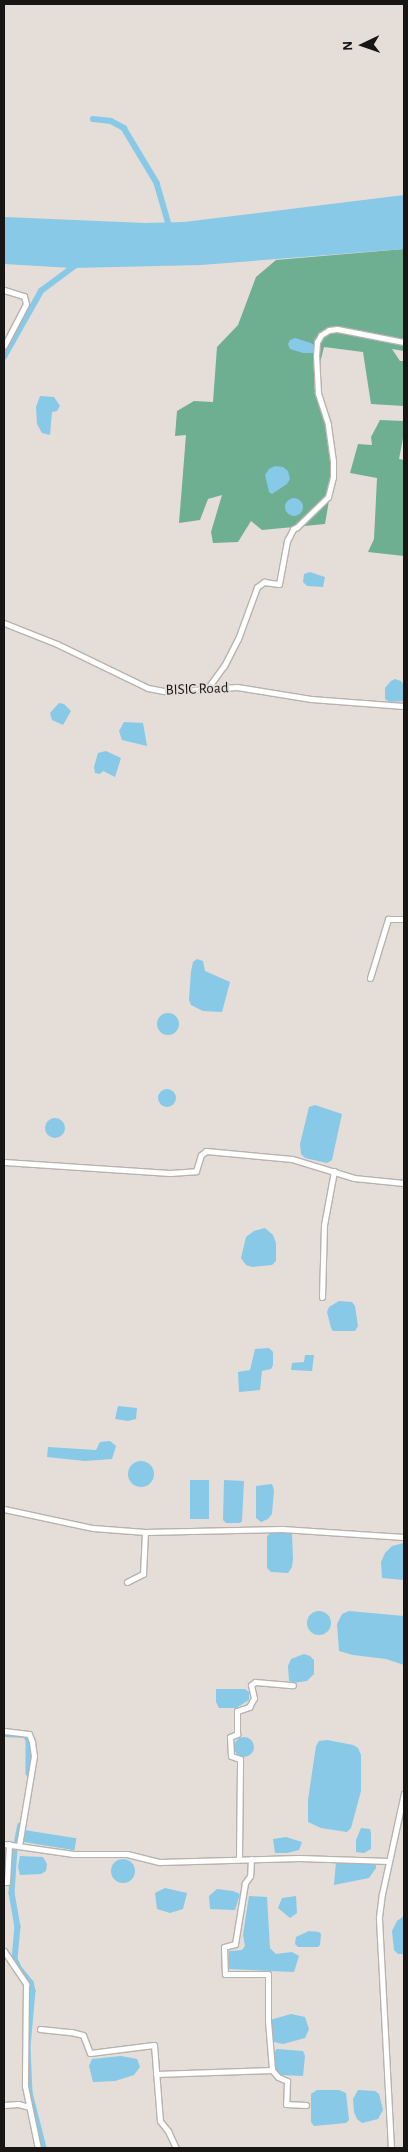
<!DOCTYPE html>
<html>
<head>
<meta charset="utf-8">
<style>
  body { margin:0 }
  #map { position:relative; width:408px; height:2152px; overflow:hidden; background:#e4ddd8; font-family:"Alegreya Sans",sans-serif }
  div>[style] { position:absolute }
  .forest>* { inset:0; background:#6eaf92 }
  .water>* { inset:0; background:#87c9e7; transform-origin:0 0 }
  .round { border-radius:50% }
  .canal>* { height:5.5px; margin:-2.75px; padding:0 2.75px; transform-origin:2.75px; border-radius:2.75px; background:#87c9e7 }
  .roads { filter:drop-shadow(1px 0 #b8b2ad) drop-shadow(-1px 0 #b8b2ad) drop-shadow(0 1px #b8b2ad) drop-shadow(0 -1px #b8b2ad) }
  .street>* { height:5px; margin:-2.5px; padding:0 2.5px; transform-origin:2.5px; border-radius:2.5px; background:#fff }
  span { translate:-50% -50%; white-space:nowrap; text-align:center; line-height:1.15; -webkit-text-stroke:4px #e4ddd8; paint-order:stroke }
  .street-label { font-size:15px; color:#181614 }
  .frame { position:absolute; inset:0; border:5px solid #181614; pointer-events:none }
  .north { position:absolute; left:338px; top:20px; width:50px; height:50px; -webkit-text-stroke:4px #e4ddd8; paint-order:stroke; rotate:267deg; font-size:14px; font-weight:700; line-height:20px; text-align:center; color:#181614 }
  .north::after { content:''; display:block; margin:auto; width:18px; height:22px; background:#181614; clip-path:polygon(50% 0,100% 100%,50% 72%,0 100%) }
</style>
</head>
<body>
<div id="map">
  <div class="forest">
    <div style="clip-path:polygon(404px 249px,404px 351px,392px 349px,400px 361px,404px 361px,404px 406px,371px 404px,363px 352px,324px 347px,314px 387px,330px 435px,333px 477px,325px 524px,262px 530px,251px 521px,238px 542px,213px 543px,211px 532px,222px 495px,208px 499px,200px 520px,179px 523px,186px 435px,175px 436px,177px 411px,194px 401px,213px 402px,217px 347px,238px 325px,256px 277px,276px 260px)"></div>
    <div style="clip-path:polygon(380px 420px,404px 421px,404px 433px,399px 459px,404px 460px,404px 556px,368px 552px,374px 539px,377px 478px,350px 473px,358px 444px,372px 445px,371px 437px)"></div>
  </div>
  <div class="water">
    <div style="clip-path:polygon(404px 195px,404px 249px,201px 265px,72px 268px,4px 264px,4px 217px,145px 223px,184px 222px)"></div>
    <div style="clip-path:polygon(295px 338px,311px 343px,315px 346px,314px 353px,303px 353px,290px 349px,288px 344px,290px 340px)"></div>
    <div style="clip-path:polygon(40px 396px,54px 397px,60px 406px,57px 411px,52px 412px,50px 435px,42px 433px,37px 424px,36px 407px)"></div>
    <div style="clip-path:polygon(275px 466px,283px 467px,288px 471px,290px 479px,287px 484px,272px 494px,269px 492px,265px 475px,269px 469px)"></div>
    <div class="round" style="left:285px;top:498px;width:18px;height:18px"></div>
    <div style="clip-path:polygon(310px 572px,325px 577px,323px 587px,307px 586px,303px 582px,304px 574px)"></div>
    <div style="clip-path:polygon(395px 679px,401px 681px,404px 685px,404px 701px,390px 702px,385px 699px,385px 688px,391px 681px)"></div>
    <div style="clip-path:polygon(59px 703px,64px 704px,71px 711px,63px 725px,52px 720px,50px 713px)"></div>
    <div style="clip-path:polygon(124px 722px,143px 723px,147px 746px,122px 740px,119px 731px)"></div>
    <div style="clip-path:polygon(106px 751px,121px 758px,115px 777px,103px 771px,100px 774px,95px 773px,94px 767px,98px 753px)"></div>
    <div style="clip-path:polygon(197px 959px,203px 961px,205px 971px,230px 982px,222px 1012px,203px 1011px,191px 1005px,189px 1000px,191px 971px,193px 962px)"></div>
    <div class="round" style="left:157px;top:1013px;width:22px;height:22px"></div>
    <div class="round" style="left:158px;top:1089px;width:18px;height:18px"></div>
    <div style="clip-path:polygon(315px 1105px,342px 1114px,332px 1160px,327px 1163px,305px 1158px,301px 1154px,300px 1144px,309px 1107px)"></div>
    <div class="round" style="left:45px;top:1118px;width:20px;height:20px"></div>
    <div style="clip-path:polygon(265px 1228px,273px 1235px,276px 1243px,276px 1261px,272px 1265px,252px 1267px,246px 1265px,241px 1258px,246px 1237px,254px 1231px)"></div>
    <div style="clip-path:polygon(339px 1301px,352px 1302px,355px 1306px,358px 1326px,355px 1331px,333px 1331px,331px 1328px,327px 1312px,329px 1307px)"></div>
    <div style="clip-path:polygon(269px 1348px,273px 1352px,273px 1365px,271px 1369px,262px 1371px,260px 1390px,239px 1392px,238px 1372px,250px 1370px,255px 1349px)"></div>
    <div style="clip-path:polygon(305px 1355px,314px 1355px,312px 1371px,291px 1370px,292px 1363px,304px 1362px)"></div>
    <div style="clip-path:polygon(118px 1406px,137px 1408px,136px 1419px,128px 1421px,115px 1419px)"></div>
    <div style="clip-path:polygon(110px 1441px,116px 1446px,112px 1459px,85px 1461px,47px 1457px,48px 1447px,96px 1450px,100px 1442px)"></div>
    <div class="round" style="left:128px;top:1461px;width:26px;height:26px"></div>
    <div style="left:190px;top:1480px;width:19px;height:39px"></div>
    <div style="clip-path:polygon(224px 1480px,244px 1481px,242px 1521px,240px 1523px,226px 1523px,223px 1520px)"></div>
    <div style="clip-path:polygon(272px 1484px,274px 1490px,272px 1514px,268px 1519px,261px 1522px,256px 1518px,256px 1486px)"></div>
    <div style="clip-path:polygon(273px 1531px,292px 1534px,293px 1559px,292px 1567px,288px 1573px,271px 1572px,267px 1568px,267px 1536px)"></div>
    <div style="clip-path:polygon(404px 1543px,404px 1580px,382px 1578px,381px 1562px,385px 1553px,392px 1546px)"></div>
    <div class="round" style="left:307px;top:1611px;width:24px;height:24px"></div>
    <div style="clip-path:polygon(349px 1611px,404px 1616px,404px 1665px,386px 1659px,353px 1655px,339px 1651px,337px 1624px,342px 1614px)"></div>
    <div style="clip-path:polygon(304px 1654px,310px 1656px,314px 1660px,314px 1674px,307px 1681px,293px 1683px,289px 1681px,288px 1666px,291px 1659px)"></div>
    <div style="clip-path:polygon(216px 1689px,245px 1689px,249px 1692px,249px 1700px,236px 1708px,219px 1708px,216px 1702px)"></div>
    <div class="round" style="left:234px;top:1737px;width:20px;height:20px"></div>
    <div style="clip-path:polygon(327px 1740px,353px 1745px,358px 1748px,361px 1755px,361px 1791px,351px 1828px,347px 1832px,321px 1828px,308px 1822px,308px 1800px,316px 1746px,319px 1741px)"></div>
    <div style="clip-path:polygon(361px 1828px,370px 1829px,371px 1833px,371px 1849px,364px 1853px,356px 1852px,356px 1840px)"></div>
    <div style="left:24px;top:1830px;width:53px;height:12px;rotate:9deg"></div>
    <div style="clip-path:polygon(286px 1837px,302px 1842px,299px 1850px,287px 1853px,275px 1853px,273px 1839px)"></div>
    <div style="clip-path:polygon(20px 1856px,43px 1857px,47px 1864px,46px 1871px,41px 1874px,20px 1875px,18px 1867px)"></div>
    <div class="round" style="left:111px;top:1859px;width:24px;height:24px"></div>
    <div style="clip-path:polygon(336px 1862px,371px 1863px,376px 1865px,376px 1868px,369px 1878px,334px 1885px)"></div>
    <div style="clip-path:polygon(165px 1888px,187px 1893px,183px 1909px,170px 1913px,157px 1909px,155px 1893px)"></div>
    <div style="clip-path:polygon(217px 1889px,233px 1891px,240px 1894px,235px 1910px,210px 1909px,209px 1896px)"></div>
    <div style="clip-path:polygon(249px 1896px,267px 1897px,270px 1948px,276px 1954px,292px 1952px,299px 1956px,294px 1972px,229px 1969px,229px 1951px,242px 1950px,245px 1946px,243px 1935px)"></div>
    <div style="clip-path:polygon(296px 1896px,297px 1913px,290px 1918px,278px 1908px,282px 1898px)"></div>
    <div style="clip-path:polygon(404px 1916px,404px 1954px,398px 1954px,394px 1950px,392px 1931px,397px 1921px)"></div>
    <div style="clip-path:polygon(309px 1931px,319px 1932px,321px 1934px,320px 1945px,318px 1947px,298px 1947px,295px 1944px,296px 1937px)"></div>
    <div style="clip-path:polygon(291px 2014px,305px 2017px,309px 2029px,305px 2038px,283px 2044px,274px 2042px,270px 2020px)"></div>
    <div style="clip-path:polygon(277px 2049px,303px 2051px,305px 2056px,303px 2076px,279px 2075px,274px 2071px,273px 2054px)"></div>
    <div style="clip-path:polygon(121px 2056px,137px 2059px,140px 2067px,134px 2075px,115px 2081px,93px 2082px,89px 2066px,92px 2059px)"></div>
    <div style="clip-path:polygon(317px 2090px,339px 2090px,346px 2093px,349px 2120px,346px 2123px,314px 2126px,311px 2122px,311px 2094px)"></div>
    <div style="clip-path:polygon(358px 2090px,375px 2091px,379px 2094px,383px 2110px,378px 2119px,362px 2123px,357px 2119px,354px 2112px,353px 2099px)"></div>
  </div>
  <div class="canal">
    <div style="left:93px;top:119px;width:18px;rotate:6deg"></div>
    <div style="left:111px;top:121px;width:15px;rotate:28deg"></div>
    <div style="left:124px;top:128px;width:64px;rotate:59deg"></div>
    <div style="left:157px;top:183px;width:47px;rotate:73.9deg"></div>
    <div style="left:4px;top:357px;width:76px;rotate:-60.7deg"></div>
    <div style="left:41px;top:291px;width:44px;rotate:-36.6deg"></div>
    <div style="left:4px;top:1734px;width:21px;rotate:3deg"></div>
    <div style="left:25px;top:1735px;width:6px;rotate:45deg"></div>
    <div style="left:29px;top:1739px;width:34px;rotate:90deg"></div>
    <div style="left:17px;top:1842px;width:16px;rotate:-79deg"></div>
    <div style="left:15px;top:1849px;width:44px;rotate:93.9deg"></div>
    <div style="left:12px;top:1893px;width:34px;rotate:80deg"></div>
    <div style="left:18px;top:1926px;width:33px;rotate:95deg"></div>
    <div style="left:15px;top:1959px;width:10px;rotate:66deg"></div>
    <div style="left:19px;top:1968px;width:19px;rotate:51deg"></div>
    <div style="left:31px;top:1983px;width:8px;rotate:76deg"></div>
    <div style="left:33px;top:1991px;width:56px;rotate:95.1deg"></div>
    <div style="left:28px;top:2047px;width:46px;rotate:87.5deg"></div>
    <div style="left:30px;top:2093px;width:57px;rotate:75.7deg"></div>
  </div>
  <div class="roads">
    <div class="street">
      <div style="left:4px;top:290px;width:21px;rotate:17deg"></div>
      <div style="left:24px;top:296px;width:8px;rotate:76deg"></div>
      <div style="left:26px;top:304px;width:47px;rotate:117.6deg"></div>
      <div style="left:4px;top:623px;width:57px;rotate:21.6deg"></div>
      <div style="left:57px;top:644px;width:101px;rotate:25.8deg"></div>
      <div style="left:148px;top:688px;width:20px;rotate:11deg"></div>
      <div style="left:168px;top:692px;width:69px;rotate:-4.1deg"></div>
      <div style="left:237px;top:687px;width:75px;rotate:9.2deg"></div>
      <div style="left:311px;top:699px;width:93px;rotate:4.3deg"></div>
      <div style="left:207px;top:689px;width:29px;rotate:-54deg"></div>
      <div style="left:224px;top:666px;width:30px;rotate:-63deg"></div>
      <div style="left:238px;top:639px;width:55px;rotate:-69.9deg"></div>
      <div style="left:257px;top:587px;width:9px;rotate:-36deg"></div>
      <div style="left:264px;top:582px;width:15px;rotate:8deg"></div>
      <div style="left:279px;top:584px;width:44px;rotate:-79.5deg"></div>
      <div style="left:287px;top:541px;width:13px;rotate:-63deg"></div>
      <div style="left:293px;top:529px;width:4px;rotate:-27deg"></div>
      <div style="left:297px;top:527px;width:43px;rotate:-44.1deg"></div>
      <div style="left:328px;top:497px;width:21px;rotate:-76deg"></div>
      <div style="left:333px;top:477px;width:16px;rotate:-90deg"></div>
      <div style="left:333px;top:461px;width:37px;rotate:-98deg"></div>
      <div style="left:328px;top:424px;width:33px;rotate:-108deg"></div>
      <div style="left:318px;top:393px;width:37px;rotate:-93deg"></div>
      <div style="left:316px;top:356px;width:14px;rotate:-86deg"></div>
      <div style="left:317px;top:342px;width:8px;rotate:-60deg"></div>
      <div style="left:321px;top:335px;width:9px;rotate:-32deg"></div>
      <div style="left:329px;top:330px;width:8px;rotate:-7deg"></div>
      <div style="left:337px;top:329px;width:68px;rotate:11deg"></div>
      <div style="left:370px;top:978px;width:62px;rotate:-73deg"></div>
      <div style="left:388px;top:919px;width:16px"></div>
      <div style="left:4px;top:1162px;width:166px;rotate:3.8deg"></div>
      <div style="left:170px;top:1173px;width:26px;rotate:-4deg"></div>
      <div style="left:196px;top:1171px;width:17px;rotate:-73deg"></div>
      <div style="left:201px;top:1155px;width:6px;rotate:-39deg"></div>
      <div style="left:206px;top:1151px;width:86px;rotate:5.3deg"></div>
      <div style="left:292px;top:1159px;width:65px;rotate:17deg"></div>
      <div style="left:354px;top:1178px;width:50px;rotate:5.7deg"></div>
      <div style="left:322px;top:1297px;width:72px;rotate:-88.4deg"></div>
      <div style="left:324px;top:1225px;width:55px;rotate:-79.5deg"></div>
      <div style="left:4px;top:1509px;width:91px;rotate:12.1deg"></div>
      <div style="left:93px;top:1528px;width:52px;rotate:4.4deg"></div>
      <div style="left:145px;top:1532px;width:137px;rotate:-1.3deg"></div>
      <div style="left:282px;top:1529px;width:122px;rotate:3.8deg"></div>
      <div style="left:127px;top:1582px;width:18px;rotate:-27deg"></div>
      <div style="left:143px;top:1574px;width:42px;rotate:-87.3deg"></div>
      <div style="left:4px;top:1731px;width:25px;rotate:7deg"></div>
      <div style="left:29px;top:1734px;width:9px;rotate:69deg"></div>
      <div style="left:32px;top:1742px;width:14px;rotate:82deg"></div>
      <div style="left:34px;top:1756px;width:91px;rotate:99.5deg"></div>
      <div style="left:4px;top:1844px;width:70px;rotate:8.2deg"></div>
      <div style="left:73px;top:1854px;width:54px"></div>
      <div style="left:127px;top:1854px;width:34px;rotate:14deg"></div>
      <div style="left:160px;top:1862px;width:139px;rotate:-1.6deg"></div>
      <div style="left:299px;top:1858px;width:90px;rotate:1.9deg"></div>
      <div style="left:239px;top:1859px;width:100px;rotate:-89.4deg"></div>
      <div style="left:240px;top:1759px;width:9px;rotate:-162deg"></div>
      <div style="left:231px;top:1756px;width:19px;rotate:-93deg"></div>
      <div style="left:230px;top:1737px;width:8px;rotate:-23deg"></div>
      <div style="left:237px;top:1734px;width:23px;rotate:-90deg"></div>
      <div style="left:237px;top:1711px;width:13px;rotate:-18deg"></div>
      <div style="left:249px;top:1707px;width:10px;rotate:-61deg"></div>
      <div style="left:254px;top:1698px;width:13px;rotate:-103deg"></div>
      <div style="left:251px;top:1685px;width:5px;rotate:-37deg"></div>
      <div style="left:255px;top:1682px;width:38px;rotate:5deg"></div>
      <div style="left:251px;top:1859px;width:17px;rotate:93deg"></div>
      <div style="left:250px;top:1876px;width:9px;rotate:126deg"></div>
      <div style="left:245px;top:1883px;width:62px;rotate:99.3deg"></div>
      <div style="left:235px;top:1944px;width:11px;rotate:165deg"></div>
      <div style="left:224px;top:1947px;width:27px;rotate:88deg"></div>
      <div style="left:225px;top:1974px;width:43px"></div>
      <div style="left:268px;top:1974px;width:47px;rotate:90deg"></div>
      <div style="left:268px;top:2021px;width:49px;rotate:85.3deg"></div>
      <div style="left:4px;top:1882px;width:3px"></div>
      <div style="left:7px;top:1882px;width:38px;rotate:-87deg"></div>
      <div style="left:4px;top:1951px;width:40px;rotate:56deg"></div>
      <div style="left:26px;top:1984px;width:102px;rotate:90.6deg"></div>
      <div style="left:25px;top:2086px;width:63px;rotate:78.2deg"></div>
      <div style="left:40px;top:2029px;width:31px;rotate:6deg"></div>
      <div style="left:71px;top:2032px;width:12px;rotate:14deg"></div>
      <div style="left:83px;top:2035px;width:19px;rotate:69deg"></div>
      <div style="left:90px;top:2053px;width:64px;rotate:-7.1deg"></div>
      <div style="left:154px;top:2045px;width:76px;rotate:85.5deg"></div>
      <div style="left:160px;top:2121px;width:13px;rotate:51deg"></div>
      <div style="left:168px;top:2131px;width:19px;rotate:65deg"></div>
      <div style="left:156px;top:2074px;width:116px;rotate:-2deg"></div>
      <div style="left:272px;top:2070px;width:9px;rotate:49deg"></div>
      <div style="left:278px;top:2077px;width:10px;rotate:24deg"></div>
      <div style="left:287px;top:2081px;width:23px;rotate:92deg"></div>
      <div style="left:286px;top:2104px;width:20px;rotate:3deg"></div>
      <div style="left:4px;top:2105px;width:14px;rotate:-4deg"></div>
      <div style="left:18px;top:2104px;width:11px;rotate:15deg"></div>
      <div style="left:391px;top:2148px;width:231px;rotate:-93deg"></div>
      <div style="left:379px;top:1917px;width:23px;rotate:-83deg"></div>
      <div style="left:382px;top:1894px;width:103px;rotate:-77.7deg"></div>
    </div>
  </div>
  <div class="street-label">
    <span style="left:197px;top:689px;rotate:-2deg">BISIC Road</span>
  </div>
  <div class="frame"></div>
  <div class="north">N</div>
</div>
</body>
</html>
